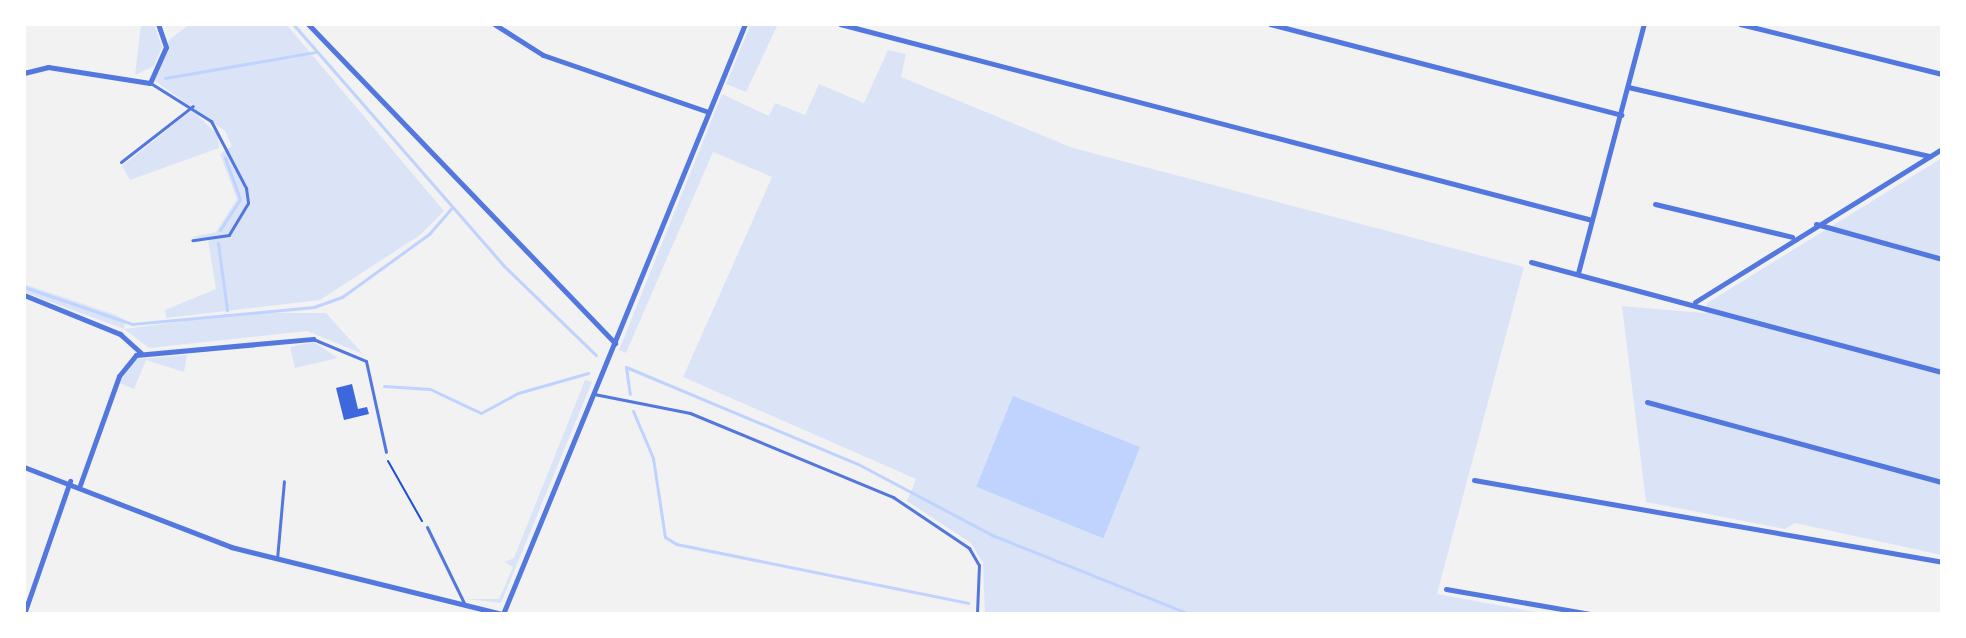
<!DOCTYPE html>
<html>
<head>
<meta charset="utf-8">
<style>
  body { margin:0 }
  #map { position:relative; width:1966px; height:638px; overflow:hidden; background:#f2f2f2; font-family:"Archivo Narrow",sans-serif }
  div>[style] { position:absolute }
  .green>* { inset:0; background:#dbe4f7 }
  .water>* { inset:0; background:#bfd3fe; transform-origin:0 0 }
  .stream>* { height:3px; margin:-1.5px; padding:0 1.5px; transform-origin:1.5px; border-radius:1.5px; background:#bfd3fe }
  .building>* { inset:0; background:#3d67dc }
  .path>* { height:2px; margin:-1px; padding:0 1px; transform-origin:1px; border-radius:1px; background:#1d4ed8 }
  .service>* { height:3px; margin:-1.5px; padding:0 1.5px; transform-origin:1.5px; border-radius:1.5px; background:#5277de }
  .minor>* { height:5px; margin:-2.5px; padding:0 2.5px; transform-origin:2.5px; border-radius:2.5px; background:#5277de }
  span { translate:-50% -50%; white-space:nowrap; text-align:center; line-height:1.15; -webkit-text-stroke:8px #fff; paint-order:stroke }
  .frame { position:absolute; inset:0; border:26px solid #fff; pointer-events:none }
</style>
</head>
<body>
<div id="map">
  <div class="green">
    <div style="clip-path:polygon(141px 24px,154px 24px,162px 47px,154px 66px,135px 75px)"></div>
    <div style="clip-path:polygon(190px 24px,286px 24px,444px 211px,420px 235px,320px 300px,166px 318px,165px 310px,216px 289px,208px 240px,191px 237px,216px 232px,237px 199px,220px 154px,232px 146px,225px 131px,155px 81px,169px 40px)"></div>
    <div style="clip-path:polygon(751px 24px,778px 24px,746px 92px,726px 84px)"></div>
    <div style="clip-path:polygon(888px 50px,906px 54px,901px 77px,1073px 148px,1524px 267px,1437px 594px,1546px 614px,985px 614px,983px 563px,971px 543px,907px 501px,916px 479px,683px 377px,772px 177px,713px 152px,626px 353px,619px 350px,722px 94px,769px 116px,775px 103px,805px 115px,819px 84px,864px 103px)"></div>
    <div style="clip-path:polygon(192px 110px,218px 135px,219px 148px,130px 180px,122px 166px)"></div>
    <div style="clip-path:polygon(1942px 158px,1942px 555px,1795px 523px,1785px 529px,1646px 502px,1622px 306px,1705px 313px,1707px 303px)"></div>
    <div style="clip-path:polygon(24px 284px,116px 315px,125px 320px,124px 329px,244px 313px,326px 313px,363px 354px,307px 331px,149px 348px,124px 329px,24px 292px)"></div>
    <div style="clip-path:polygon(314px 342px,338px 358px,295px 368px,290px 347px)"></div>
    <div style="clip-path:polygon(187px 355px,184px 372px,146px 360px,134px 389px,119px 383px,136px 359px)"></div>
    <div style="clip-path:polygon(585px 380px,592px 382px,501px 603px,466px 599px,499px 599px,513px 567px,505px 562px,514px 558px)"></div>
  </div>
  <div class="water">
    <div style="left:1013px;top:396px;width:137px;height:98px;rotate:22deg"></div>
  </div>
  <div class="stream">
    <div style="left:293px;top:24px;width:321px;rotate:48.9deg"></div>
    <div style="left:504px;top:266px;width:128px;rotate:44.1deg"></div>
    <div style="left:165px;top:78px;width:152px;rotate:-9.8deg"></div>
    <div style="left:220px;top:230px;width:37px;rotate:-57deg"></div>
    <div style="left:240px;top:199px;width:44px;rotate:-110.1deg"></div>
    <div style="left:218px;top:243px;width:68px;rotate:82.3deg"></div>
    <div style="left:24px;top:287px;width:114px;rotate:18.9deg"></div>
    <div style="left:132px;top:324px;width:183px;rotate:-5.3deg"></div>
    <div style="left:314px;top:307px;width:30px;rotate:-20deg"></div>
    <div style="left:342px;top:297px;width:107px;rotate:-35.9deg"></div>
    <div style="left:429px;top:234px;width:35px;rotate:-49deg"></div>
    <div style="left:626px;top:367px;width:251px;rotate:22.7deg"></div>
    <div style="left:858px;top:464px;width:152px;rotate:27.9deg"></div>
    <div style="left:992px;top:535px;width:213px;rotate:21.8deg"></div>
    <div style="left:626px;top:367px;width:27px;rotate:82deg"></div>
    <div style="left:384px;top:386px;width:46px;rotate:3.7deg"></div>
    <div style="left:430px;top:389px;width:56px;rotate:25.2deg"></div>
    <div style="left:481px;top:413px;width:42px;rotate:-28.4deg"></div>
    <div style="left:518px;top:393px;width:73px;rotate:-15.9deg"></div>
    <div style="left:633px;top:411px;width:51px;rotate:66.9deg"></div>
    <div style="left:653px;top:458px;width:80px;rotate:81.4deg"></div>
    <div style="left:665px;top:537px;width:13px;rotate:32deg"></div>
    <div style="left:676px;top:544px;width:298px;rotate:11.4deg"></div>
  </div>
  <div class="building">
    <div style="clip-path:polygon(352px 384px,358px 409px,367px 407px,369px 414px,344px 420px,336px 388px)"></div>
  </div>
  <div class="path">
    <div style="left:388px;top:461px;width:69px;rotate:60.5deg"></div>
  </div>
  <div class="service">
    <div style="left:152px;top:84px;width:70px;rotate:32.1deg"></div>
    <div style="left:211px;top:121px;width:76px;rotate:62.4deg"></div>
    <div style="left:246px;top:188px;width:15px;rotate:82deg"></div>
    <div style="left:248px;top:203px;width:37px;rotate:121deg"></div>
    <div style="left:229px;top:235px;width:37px;rotate:172deg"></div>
    <div style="left:121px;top:162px;width:91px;rotate:-37.9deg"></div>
    <div style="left:313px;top:339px;width:57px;rotate:22.5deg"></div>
    <div style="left:366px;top:361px;width:93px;rotate:77.6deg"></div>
    <div style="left:594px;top:394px;width:98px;rotate:11.2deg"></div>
    <div style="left:690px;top:413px;width:220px;rotate:22.5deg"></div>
    <div style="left:893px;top:497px;width:92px;rotate:33.9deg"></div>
    <div style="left:969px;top:548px;width:20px;rotate:60deg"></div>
    <div style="left:979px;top:565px;width:47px;rotate:92.4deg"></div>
    <div style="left:427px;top:527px;width:85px;rotate:64deg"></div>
    <div style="left:277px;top:559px;width:78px;rotate:-84.9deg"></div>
  </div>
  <div class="minor">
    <div style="left:308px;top:24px;width:443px;rotate:46.1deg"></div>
    <div style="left:494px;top:24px;width:58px;rotate:32.3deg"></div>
    <div style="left:543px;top:55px;width:172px;rotate:19deg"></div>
    <div style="left:840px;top:24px;width:777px;rotate:14.61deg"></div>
    <div style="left:1270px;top:24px;width:363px;rotate:14.5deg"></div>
    <div style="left:1740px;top:24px;width:208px;rotate:13.9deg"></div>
    <div style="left:24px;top:73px;width:25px;rotate:-14deg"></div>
    <div style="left:48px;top:67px;width:103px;rotate:8.9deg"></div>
    <div style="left:150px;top:83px;width:39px;rotate:-66deg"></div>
    <div style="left:166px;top:47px;width:24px;rotate:-109deg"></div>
    <div style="left:1628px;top:87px;width:310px;rotate:12.9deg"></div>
    <div style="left:1655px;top:204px;width:141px;rotate:13.5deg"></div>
    <div style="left:1816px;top:224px;width:131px;rotate:15.5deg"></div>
    <div style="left:1531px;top:262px;width:425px;rotate:15deg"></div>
    <div style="left:1578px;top:273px;width:258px;rotate:-75.2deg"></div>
    <div style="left:24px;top:295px;width:104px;rotate:22.1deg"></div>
    <div style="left:120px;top:334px;width:28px;rotate:42deg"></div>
    <div style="left:1695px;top:302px;width:291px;rotate:-31.8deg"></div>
    <div style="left:1647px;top:402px;width:306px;rotate:15.2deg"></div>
    <div style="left:24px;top:467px;width:222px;rotate:21.1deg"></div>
    <div style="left:231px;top:547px;width:278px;rotate:13.9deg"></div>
    <div style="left:1474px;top:480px;width:475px;rotate:9.9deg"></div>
    <div style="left:80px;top:485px;width:116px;rotate:-70.3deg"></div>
    <div style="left:119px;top:376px;width:27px;rotate:-51deg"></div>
    <div style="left:136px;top:355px;width:178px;rotate:-5.2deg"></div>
    <div style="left:1446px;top:589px;width:146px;rotate:9.8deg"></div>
    <div style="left:24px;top:614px;width:141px;rotate:-70.9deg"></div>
    <div style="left:503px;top:614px;width:638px;rotate:-67.7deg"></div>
  </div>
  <div class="frame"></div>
</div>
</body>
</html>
